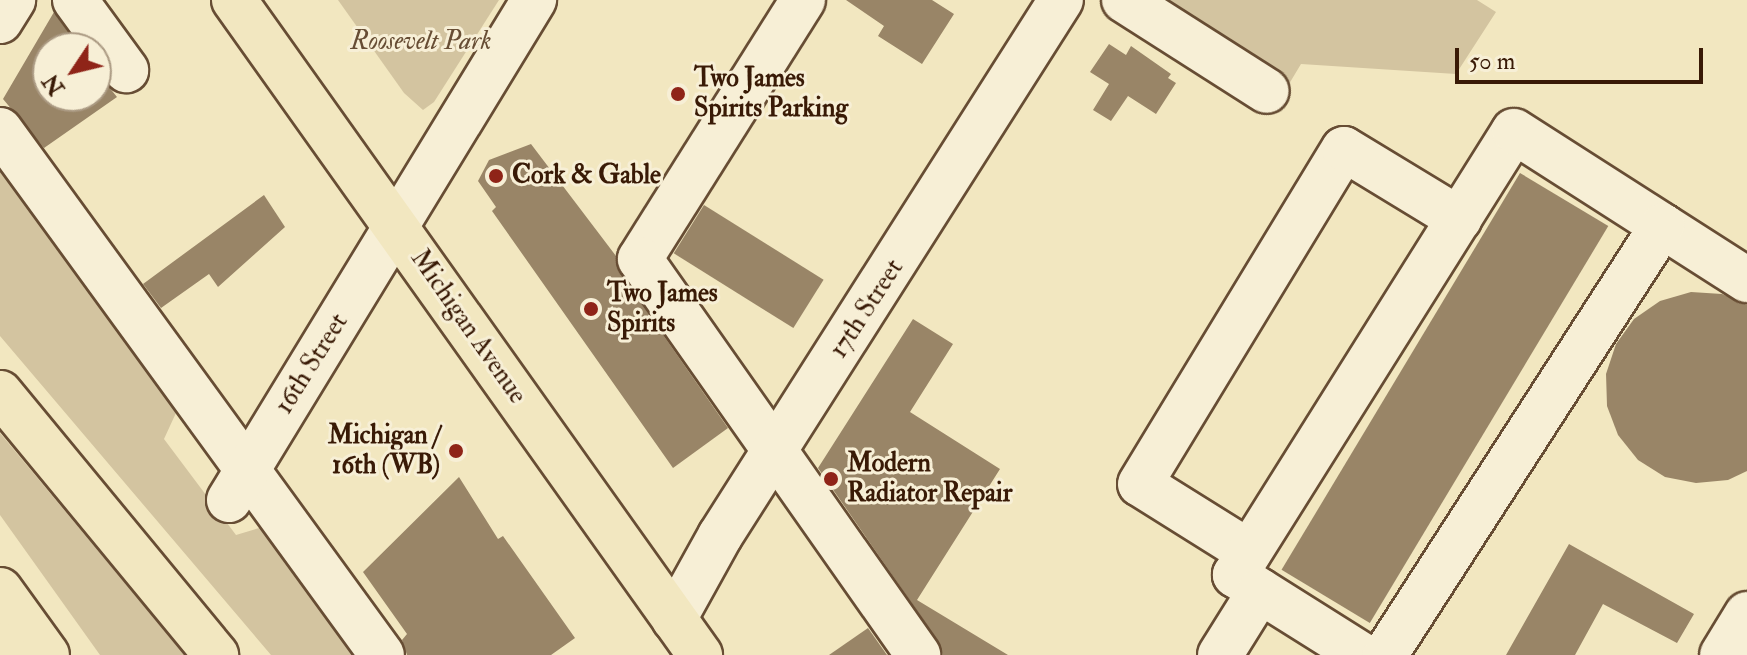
<!DOCTYPE html>
<html>
<head>
<meta charset="utf-8">
<style>
  body { margin:0 }
  #map { position:relative; width:1747px; height:655px; overflow:hidden; background:#f2e7c0; font-family:"IM FELL Double Pica",serif }
  div>[style] { position:absolute }
  .green>* { inset:0; background:#d3c4a0 }
  .building>* { inset:0; background:#998567; transform-origin:0 0 }
  .roads { filter:drop-shadow(2px 0 #674d34) drop-shadow(-2px 0 #674d34) drop-shadow(0 2px #674d34) drop-shadow(0 -2px #674d34) }
  .minor>* { height:44px; margin:-22px; padding:0 22px; transform-origin:22px; border-radius:22px; background:#f7efd6 }
  .major>* { height:44px; margin:-22px; padding:0 22px; transform-origin:22px; border-radius:22px; background:#f2e7c0 }
  .highway>* { height:44px; margin:-22px; padding:0 22px; transform-origin:22px; border-radius:22px; background:#f2e7c0 }
  .dots>* { width:22px; height:22px; translate:-50% -50%; box-sizing:border-box; border:4px solid #f7efd6; border-radius:50% }
  span { translate:-50% -50%; white-space:nowrap; text-align:center; line-height:1.15; -webkit-text-stroke:6px #f7efd6; paint-order:stroke }
  .park-label { font-size:26px; color:#674d34; font-style:italic }
  .poi-label { font-size:26px; color:#391a06; font-weight:700 }
  .left { translate:0 -50%; text-align:left }
  .right { translate:-100% -50%; text-align:right }
  .street-label { font-size:26px; color:#391a06 }
  .north { position:absolute; left:32px; top:32px; width:80px; height:80px; box-sizing:border-box; background:#f7efd6; border:2px solid #ab9a83; border-radius:50%; rotate:235deg; font-size:22px; font-weight:700; line-height:32px; text-align:center; color:#391a06 }
  .north::after { content:''; display:block; margin:auto; width:28px; height:36px; background:#8f2418; clip-path:polygon(50% 0,100% 100%,50% 72%,0 100%) }
  .scale { position:absolute; left:1455px; top:48px; width:248px; height:36px; box-sizing:border-box; border:4px solid #391a06; border-top:0; padding-left:10px; font-size:24px; line-height:28px; white-space:nowrap; color:#391a06; -webkit-text-stroke:6px #f7efd6; paint-order:stroke }
</style>
</head>
<body>
<div id="map">
  <div class="green">
    <div style="clip-path:polygon(338px 0,499px 0,434px 102px,423px 110px,404px 93px)"></div>
    <div style="clip-path:polygon(1156px 0,1477px 0,1496px 12px,1456px 74px,1301px 64px,1289px 84px)"></div>
    <div style="clip-path:polygon(0 138px,181px 402px,164px 439px,236px 535px,266px 526px,358px 655px,271px 655px,0 336px)"></div>
    <div style="clip-path:polygon(0 433px,185px 655px,100px 655px,0 515px)"></div>
  </div>
  <div class="building">
    <div style="clip-path:polygon(846px 0,932px 0,954px 14px,922px 64px,878px 36px,884px 26px)"></div>
    <div style="clip-path:polygon(54px 12px,79px 48px,48px 48px,48px 96px,96px 96px,96px 71px,117px 97px,44px 148px,3px 99px)"></div>
    <div style="clip-path:polygon(1109px 44px,1126px 55px,1131px 46px,1171px 74px,1168px 78px,1176px 83px,1156px 114px,1128px 96px,1111px 121px,1093px 110px,1109px 84px,1090px 72px)"></div>
    <div style="clip-path:polygon(531px 144px,616px 256px,620px 273px,728px 428px,673px 468px,492px 211px,496px 207px,478px 181px,489px 160px)"></div>
    <div style="left:1520px;top:173px;width:103px;height:463px;rotate:31deg"></div>
    <div style="clip-path:polygon(264px 195px,285px 227px,218px 287px,209px 274px,161px 308px,143px 284px)"></div>
    <div style="left:704px;top:205px;width:141px;height:57px;rotate:32deg"></div>
    <div style="clip-path:polygon(1691px 292px,1722px 294px,1747px 305px,1747px 471px,1728px 480px,1696px 483px,1665px 477px,1638px 460px,1618px 435px,1607px 406px,1606px 374px,1616px 344px,1634px 319px,1660px 301px)"></div>
    <div style="clip-path:polygon(913px 319px,953px 344px,910px 412px,1000px 469px,917px 600px,1008px 655px,943px 655px,938px 641px,818px 468px)"></div>
    <div style="clip-path:polygon(459px 477px,498px 539px,503px 536px,575px 638px,551px 655px,407px 655px,402px 640px,407px 634px,363px 572px)"></div>
    <div style="clip-path:polygon(1569px 544px,1694px 614px,1677px 643px,1603px 604px,1575px 655px,1506px 655px)"></div>
    <div style="clip-path:polygon(868px 628px,887px 655px,829px 655px)"></div>
  </div>
  <div class="roads">
    <div class="minor">
      <div style="left:75px;top:0;width:87px;rotate:53.9deg"></div>
      <div style="left:803px;top:0;width:306px;rotate:122.2deg"></div>
      <div style="left:640px;top:259px;width:484px;rotate:54.9deg"></div>
      <div style="left:1124px;top:0;width:169px;rotate:32.5deg"></div>
      <div style="left:0;top:21px;width:25px;rotate:-58deg"></div>
      <div style="left:0;top:130px;width:649px;rotate:53.96deg"></div>
      <div style="left:229px;top:500px;width:586px;rotate:-58.62deg"></div>
      <div style="left:1249px;top:552px;width:128px;rotate:-148deg"></div>
      <div style="left:1140px;top:484px;width:392px;rotate:-58.7deg"></div>
      <div style="left:1344px;top:149px;width:135px;rotate:31.3deg"></div>
      <div style="left:1260px;top:591px;width:30px;rotate:-147deg"></div>
      <div style="left:1235px;top:575px;width:524px;rotate:-57.86deg"></div>
      <div style="left:1514px;top:131px;width:277px;rotate:32.6deg"></div>
      <div style="left:674px;top:619px;width:95px;rotate:-61deg"></div>
      <div style="left:720px;top:536px;width:635px;rotate:-57.54deg"></div>
      <div style="left:1220px;top:655px;width:75px;rotate:-58deg"></div>
      <div style="left:1260px;top:591px;width:120px;rotate:32.1deg"></div>
      <div style="left:1385px;top:655px;width:511px;rotate:-57.15deg"></div>
      <div style="left:1722px;top:655px;width:48px;rotate:-58.6deg"></div>
    </div>
    <div class="major">
      <div style="left:234px;top:0;width:804px;rotate:54.57deg"></div>
    </div>
    <div class="highway">
      <div style="left:0;top:393px;width:340px;rotate:50.5deg"></div>
      <div style="left:0;top:590px;width:80px;rotate:54.1deg"></div>
      <div style="left:0;top:645px;width:12px;rotate:59deg"></div>
    </div>
  </div>
  <div class="dots">
    <div style="left:678px;top:94px;background:#8f2418"></div>
    <div style="left:496px;top:176px;background:#8f2418"></div>
    <div style="left:591px;top:309px;background:#8f2418"></div>
    <div style="left:456px;top:451px;background:#8f2418"></div>
    <div style="left:831px;top:479px;background:#8f2418"></div>
  </div>
  <div class="park-label">
    <span style="left:421px;top:42px">Roosevelt Park</span>
  </div>
  <div class="poi-label">
    <span class="left" style="left:694px;top:94px">Two James<br>Spirits Parking</span>
    <span class="left" style="left:512px;top:176px">Cork &amp; Gable</span>
    <span class="left" style="left:607px;top:309px">Two James<br>Spirits</span>
    <span class="right" style="left:440px;top:451px">Michigan /<br>16th (WB)</span>
    <span class="left" style="left:847px;top:479px">Modern<br>Radiator Repair</span>
  </div>
  <div class="street-label">
    <span style="left:867px;top:309px;rotate:-57deg">17th Street</span>
    <span style="left:468px;top:327px;rotate:55deg">Michigan Avenue</span>
    <span style="left:312px;top:364px;rotate:-58deg">16th Street</span>
  </div>
  <div class="north">N</div>
  <div class="scale">50 m</div>
</div>
</body>
</html>
